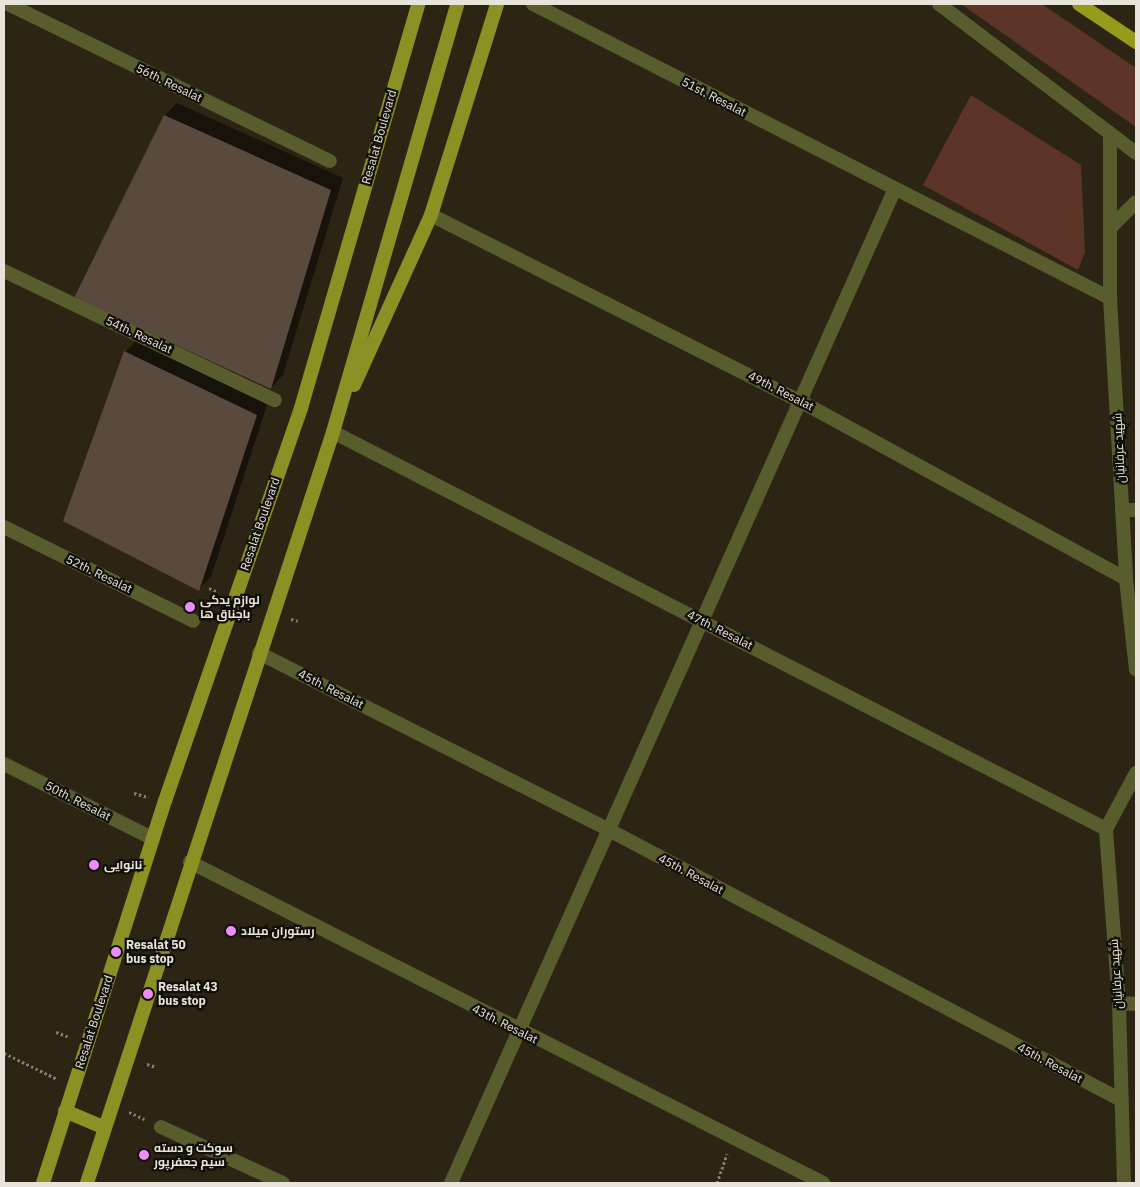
<!DOCTYPE html>
<html>
<head>
<meta charset="utf-8">
<style>
  body { margin:0 }
  #map { position:relative; width:1140px; height:1187px; overflow:hidden; background:#2c2514; font-family:"IBM Plex Sans",Cairo,sans-serif }
  div>[style] { position:absolute }
  .green>* { inset:0; background:#5d3428 }
  .shadow>* { inset:0; background:#0007 }
  .building>* { inset:0; background:#5a4a3d }
  .path>* { height:3px; margin-top:-1.5px; transform-origin:0; background:repeating-linear-gradient(90deg,#857f71 0 2.5px,transparent 0 5px) }
  .minor>* { height:14px; margin:-7px; padding:0 7px; transform-origin:7px; border-radius:7px; background:#595c2d }
  .tertiary>* { height:14px; margin:-7px; padding:0 7px; transform-origin:7px; border-radius:7px; background:#595c2d }
  .primary>* { height:14px; margin:-7px; padding:0 7px; transform-origin:7px; border-radius:7px; background:#8b9122 }
  .trunk>* { height:14px; margin:-7px; padding:0 7px; transform-origin:7px; border-radius:7px; background:#959c1a }
  .dots>* { width:14px; height:14px; translate:-50% -50%; box-sizing:border-box; border:2px solid #120f08; border-radius:50% }
  span { translate:-50% -50%; white-space:nowrap; text-align:center; line-height:1.15; -webkit-text-stroke:4.5px #120f08; paint-order:stroke }
  .street-label { font-size:12px; color:#e9e4da }
  .poi-label { font-size:12px; color:#e9e4da; font-weight:700 }
  .left { translate:0 -50%; text-align:left }
  .frame { position:absolute; inset:0; border:5px solid #e9e4da; pointer-events:none }
</style>
</head>
<body>
<div id="map">
  <div class="green">
    <div style="clip-path:polygon(961px 4px,1042px 4px,1136px 68px,1136px 127px)"></div>
    <div style="clip-path:polygon(971px 95px,1081px 165px,1085px 252px,1078px 270px,923px 185px)"></div>
  </div>
  <div class="shadow">
    <div style="clip-path:polygon(177px 103px,343px 178px,283px 375px,271px 388px,76px 297px,165px 115px)"></div>
    <div style="clip-path:polygon(138px 339px,268px 402px,211px 577px,199px 589px,65px 520px,125px 352px)"></div>
  </div>
  <div class="building">
    <div style="clip-path:polygon(164px 115px,331px 190px,271px 389px,74px 298px)"></div>
    <div style="clip-path:polygon(124px 351px,257px 415px,199px 591px,63px 521px)"></div>
  </div>
  <div class="path">
    <div style="left:209px;top:588px;width:10px;rotate:24deg"></div>
    <div style="left:291px;top:619px;width:7px;rotate:16deg"></div>
    <div style="left:134px;top:793px;width:15px;rotate:16deg"></div>
    <div style="left:56px;top:1032px;width:15px;rotate:20deg"></div>
    <div style="left:4px;top:1053px;width:59px;rotate:26.1deg"></div>
    <div style="left:147px;top:1064px;width:9px;rotate:18deg"></div>
    <div style="left:129px;top:1112px;width:17px;rotate:25deg"></div>
    <div style="left:717px;top:1183px;width:31px;rotate:-71deg"></div>
  </div>
  <div class="minor">
    <div style="left:8px;top:4px;width:358px;rotate:26deg"></div>
    <div style="left:533px;top:4px;width:648px;rotate:27deg"></div>
    <div style="left:431px;top:215px;width:413px;rotate:26.8deg"></div>
    <div style="left:800px;top:401px;width:371px;rotate:28.6deg"></div>
    <div style="left:4px;top:271px;width:300px;rotate:25.5deg"></div>
    <div style="left:333px;top:432px;width:869px;rotate:27.18deg"></div>
    <div style="left:1122px;top:510px;width:14px"></div>
    <div style="left:4px;top:527px;width:211px;rotate:26.4deg"></div>
    <div style="left:259px;top:653px;width:392px;rotate:26.8deg"></div>
    <div style="left:609px;top:830px;width:579px;rotate:27.8deg"></div>
    <div style="left:4px;top:764px;width:165px;rotate:26.6deg"></div>
    <div style="left:190px;top:862px;width:710px;rotate:26.89deg"></div>
    <div style="left:1119px;top:1003px;width:17px;rotate:3deg"></div>
    <div style="left:161px;top:1127px;width:134px;rotate:24.7deg"></div>
    <div style="left:451px;top:1183px;width:1086px;rotate:-65.94deg"></div>
  </div>
  <div class="tertiary">
    <div style="left:939px;top:4px;width:247px;rotate:37.1deg"></div>
    <div style="left:1110px;top:135px;width:163px;rotate:90deg"></div>
    <div style="left:1110px;top:298px;width:281px;rotate:86.7deg"></div>
    <div style="left:1126px;top:579px;width:91px;rotate:83.7deg"></div>
    <div style="left:1112px;top:226px;width:34px;rotate:-45deg"></div>
    <div style="left:1124px;top:1183px;width:180px;rotate:-91.6deg"></div>
    <div style="left:1119px;top:1003px;width:174px;rotate:-94.3deg"></div>
    <div style="left:1106px;top:829px;width:64px;rotate:-61.8deg"></div>
  </div>
  <div class="primary">
    <div style="left:354px;top:385px;width:187px;rotate:-65.6deg"></div>
    <div style="left:431px;top:215px;width:221px;rotate:-72.6deg"></div>
    <div style="left:65px;top:1111px;width:43px;rotate:23deg"></div>
    <div style="left:43px;top:1183px;width:401px;rotate:-72.3deg"></div>
    <div style="left:165px;top:801px;width:416px;rotate:-70.9deg"></div>
    <div style="left:301px;top:408px;width:421px;rotate:-73.8deg"></div>
    <div style="left:87px;top:1183px;width:790px;rotate:-71.86deg"></div>
    <div style="left:333px;top:432px;width:446px;rotate:-73.8deg"></div>
  </div>
  <div class="trunk">
    <div style="left:1079px;top:4px;width:69px;rotate:33.7deg"></div>
  </div>
  <div class="dots">
    <div style="left:190px;top:607px;background:#eb8dfc"></div>
    <div style="left:94px;top:865px;background:#eb8dfc"></div>
    <div style="left:231px;top:931px;background:#eb8dfc"></div>
    <div style="left:116px;top:952px;background:#eb8dfc"></div>
    <div style="left:148px;top:994px;background:#eb8dfc"></div>
    <div style="left:144px;top:1155px;background:#eb8dfc"></div>
  </div>
  <div class="street-label">
    <span style="left:169px;top:83px;rotate:26deg">56th. Resalat</span>
    <span style="left:714px;top:97px;rotate:27deg">51st. Resalat</span>
    <span style="left:379px;top:137px;rotate:-74deg">Resalat Boulevard</span>
    <span style="left:139px;top:335px;rotate:25deg">54th. Resalat</span>
    <span style="left:781px;top:391px;rotate:27deg">49th. Resalat</span>
    <span style="left:1119px;top:448px;rotate:-93deg">شهید عرفانیان</span>
    <span style="left:260px;top:524px;rotate:-71deg">Resalat Boulevard</span>
    <span style="left:99px;top:574px;rotate:26deg">52th. Resalat</span>
    <span style="left:720px;top:630px;rotate:27deg">47th. Resalat</span>
    <span style="left:331px;top:689px;rotate:27deg">45th. Resalat</span>
    <span style="left:78px;top:801px;rotate:27deg">50th. Resalat</span>
    <span style="left:691px;top:874px;rotate:28deg">45th. Resalat</span>
    <span style="left:1116px;top:974px;rotate:-94deg">شهید عرفانیان</span>
    <span style="left:94px;top:1022px;rotate:-72deg">Resalat Boulevard</span>
    <span style="left:505px;top:1024px;rotate:27deg">43th. Resalat</span>
    <span style="left:1050px;top:1063px;rotate:28deg">45th. Resalat</span>
  </div>
  <div class="poi-label">
    <span class="left" style="left:200px;top:607px">لوازم یدکی<br>باجناق ها</span>
    <span class="left" style="left:104px;top:865px">نانوایی</span>
    <span class="left" style="left:241px;top:931px">رستوران میلاد</span>
    <span class="left" style="left:126px;top:952px">Resalat 50<br>bus stop</span>
    <span class="left" style="left:158px;top:994px">Resalat 43<br>bus stop</span>
    <span class="left" style="left:154px;top:1155px">سوکت و دسته<br>سیم جعفرپور</span>
  </div>
  <div class="frame"></div>
</div>
</body>
</html>
